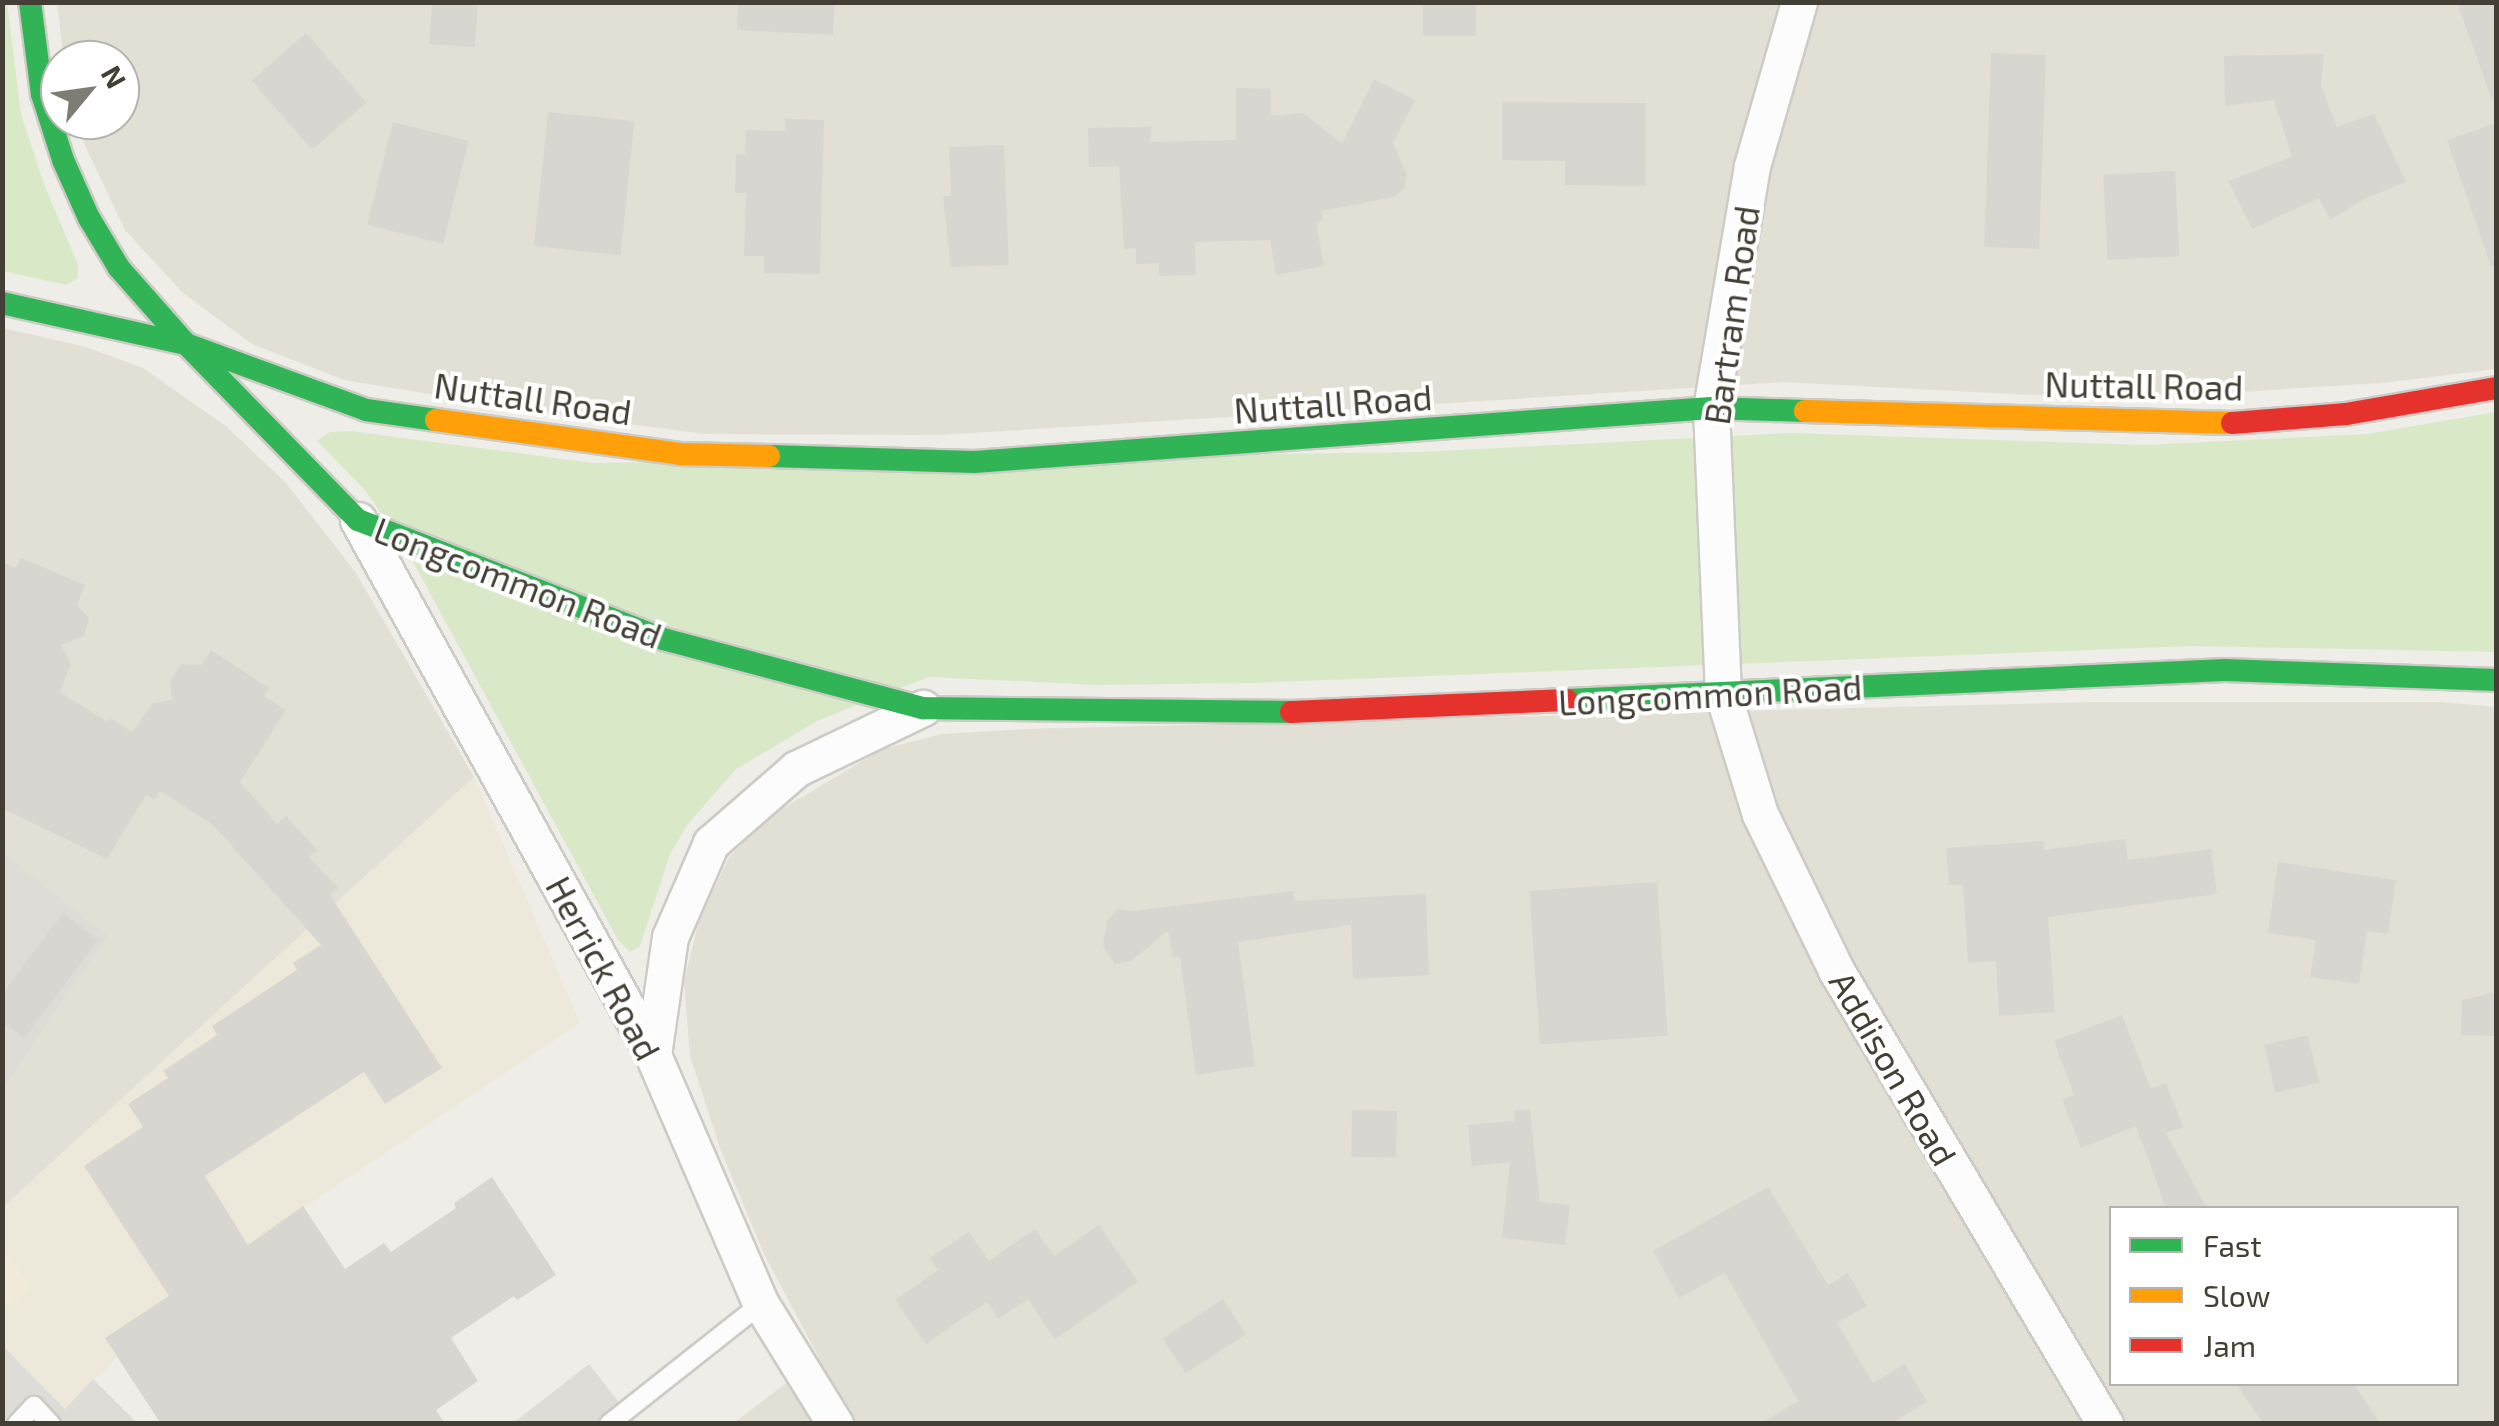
<!DOCTYPE html>
<html>
<head>
<meta charset="utf-8">
<style>
  body { margin:0 }
  #map { position:relative; width:2499px; height:1426px; overflow:hidden; background:#eeede8; font-family:"Exo 2",sans-serif }
  div>[style] { position:absolute }
  .residential>* { inset:0; background:#e2dfd5 }
  .commercial>* { inset:0; background:#f1eada }
  .education>* { inset:0; background:#ece9da }
  .green>* { inset:0; background:#d9e9c8 }
  .parking>* { inset:0; background:#dddcd7 }
  .building>* { inset:0; background:#d8d6d0; transform-origin:0 0 }
  .roads { filter:drop-shadow(2px 0 #cccbc5) drop-shadow(-2px 0 #cccbc5) drop-shadow(0 2px #cccbc5) drop-shadow(0 -2px #cccbc5) }
  .lane>* { height:18px; margin:-9px; padding:0 9px; transform-origin:9px; border-radius:9px; background:#fcfcfc }
  .street>* { height:35px; margin:-17.5px; padding:0 17.5px; transform-origin:17.5px; border-radius:17.5px; background:#fcfcfc }
  .fast>* { height:22px; margin:-11px; padding:0 11px; transform-origin:11px; border-radius:11px; background:#30b455 }
  .slow>* { height:22px; margin:-11px; padding:0 11px; transform-origin:11px; border-radius:11px; background:#ff9f0a }
  .jam>* { height:22px; margin:-11px; padding:0 11px; transform-origin:11px; border-radius:11px; background:#e5322d }
  span { translate:-50% -50%; white-space:nowrap; text-align:center; line-height:1.15; -webkit-text-stroke:8px #fff; paint-order:stroke }
  .street-label { font-size:35px; color:#433f34 }
  .frame { position:absolute; inset:0; border:5px solid #433f34; pointer-events:none }
  .legend { position:absolute; left:2109px; top:1206px; width:350px; height:180px; box-sizing:border-box; background:#fff; border:2px solid #b4b2ae; margin:0; padding:12px 18px; list-style:none; font-size:30px; color:#433f34 }
  .legend li { display:flex; align-items:center; gap:20px; height:50px }
  .legend b { width:50px; border:2px solid #b4b2ae }
  .north { position:absolute; left:40px; top:40px; width:100px; height:100px; box-sizing:border-box; background:#fff; border:2px solid #b4b2ae; border-radius:50%; rotate:61deg; font-size:28px; font-weight:700; line-height:40px; text-align:center; color:#433f34 }
  .north::after { content:''; display:block; margin:auto; width:35px; height:45px; background:#7f7c73; clip-path:polygon(50% 0,100% 100%,50% 72%,0 100%) }
</style>
</head>
<body>
<div id="map">
  <div class="residential">
    <div style="clip-path:polygon(57px 3px,2496px 3px,2496px 369px,2382px 383px,2209px 394px,2033px 395px,1782px 382px,941px 435px,706px 434px,566px 416px,344px 380px,252px 344px,183px 293px,125px 230px,73px 120px,120px 120px,120px 60px,64px 60px)"></div>
    <div style="clip-path:polygon(3px 328px,86px 347px,143px 368px,227px 427px,286px 483px,356px 573px,474px 777px,3px 1207px)"></div>
    <div style="clip-path:polygon(evenodd,2092px 702px,2439px 702px,2496px 707px,2496px 1423px,734px 1423px,819px 1358px,764px 1254px,720px 1148px,690px 1056px,684px 982px,698px 924px,729px 857px,775px 813px,883px 749px,942px 734px,1028px 729px,2092px 702px,2112px 1208px,2456px 1208px,2456px 1384px,2112px 1384px,2112px 1208px)"></div>
  </div>
  <div class="commercial">
    <div style="clip-path:polygon(2px 1251px,33px 1288px,3px 1308px,2px 1308px)"></div>
  </div>
  <div class="education">
    <div style="clip-path:polygon(474px 777px,580px 1023px,248px 1245px,223px 1205px,194px 1280px,66px 1409px,3px 1346px,3px 1308px,33px 1288px,3px 1251px,3px 1207px)"></div>
  </div>
  <div class="green">
    <div style="clip-path:polygon(7px 2px,21px 114px,44px 184px,78px 265px,78px 278px,67px 285px,3px 271px,2px 3px)"></div>
    <div style="clip-path:polygon(2496px 412px,2496px 652px,2192px 646px,1250px 683px,1098px 685px,929px 677px,819px 720px,736px 769px,688px 824px,670px 854px,640px 946px,630px 952px,618px 940px,405px 547px,364px 489px,317px 441px,330px 432px,350px 431px,593px 463px,1421px 452px,1791px 433px,2145px 445px,2367px 434px)"></div>
  </div>
  <div class="parking">
    <div style="clip-path:polygon(3px 853px,107px 936px,3px 1089px)"></div>
    <div style="clip-path:polygon(5px 1348px,65px 1409px,93px 1379px,137px 1423px,3px 1424px)"></div>
    <div style="clip-path:polygon(589px 1364px,635px 1423px,512px 1424px)"></div>
  </div>
  <div class="building">
    <div style="left:432px;top:2px;width:46px;height:42px;rotate:4deg"></div>
    <div style="clip-path:polygon(738px 2px,835px 2px,833px 35px,737px 30px)"></div>
    <div style="left:1423px;top:2px;width:53px;height:34px"></div>
    <div style="clip-path:polygon(2457px 2px,2496px 2px,2496px 99px,2492px 100px)"></div>
    <div style="left:306px;top:33px;width:92px;height:72px;rotate:49deg"></div>
    <div style="left:1991px;top:53px;width:55px;height:194px;rotate:2deg"></div>
    <div style="clip-path:polygon(2324px 54px,2321px 86px,2337px 127px,2374px 114px,2406px 182px,2366px 198px,2330px 220px,2319px 198px,2252px 229px,2228px 181px,2292px 157px,2274px 100px,2225px 106px,2224px 56px)"></div>
    <div style="clip-path:polygon(1374px 79px,1415px 100px,1393px 143px,1407px 175px,1404px 188px,1394px 197px,1321px 211px,1323px 221px,1316px 222px,1324px 266px,1276px 275px,1270px 240px,1195px 242px,1196px 275px,1159px 276px,1159px 263px,1136px 264px,1136px 248px,1124px 249px,1119px 166px,1089px 167px,1088px 128px,1151px 127px,1150px 142px,1236px 140px,1236px 88px,1271px 89px,1271px 116px,1303px 113px,1342px 143px)"></div>
    <div style="clip-path:polygon(1502px 102px,1646px 103px,1646px 186px,1565px 185px,1565px 161px,1502px 160px)"></div>
    <div style="left:548px;top:112px;width:87px;height:135px;rotate:6deg"></div>
    <div style="clip-path:polygon(785px 119px,824px 120px,820px 274px,764px 273px,764px 256px,744px 256px,746px 193px,735px 193px,736px 154px,745px 154px,746px 130px,785px 131px)"></div>
    <div style="left:393px;top:122px;width:78px;height:106px;rotate:14deg"></div>
    <div style="clip-path:polygon(2496px 123px,2496px 265px,2491px 266px,2447px 140px)"></div>
    <div style="clip-path:polygon(1004px 145px,1009px 265px,951px 267px,943px 196px,951px 196px,949px 147px)"></div>
    <div style="left:2175px;top:171px;width:85px;height:72px;rotate:87deg"></div>
    <div style="clip-path:polygon(21px 558px,85px 585px,77px 605px,89px 618px,84px 636px,61px 645px,71px 664px,60px 692px,106px 721px,112px 719px,132px 732px,153px 703px,172px 700px,170px 681px,181px 664px,202px 665px,211px 650px,269px 688px,264px 696px,286px 710px,240px 782px,277px 824px,286px 816px,317px 850px,309px 857px,338px 888px,330px 895px,442px 1068px,385px 1104px,364px 1072px,205px 1176px,248px 1245px,303px 1206px,345px 1269px,384px 1243px,391px 1252px,456px 1208px,454px 1203px,492px 1177px,556px 1275px,517px 1300px,514px 1296px,451px 1338px,478px 1381px,436px 1410px,445px 1424px,161px 1424px,105px 1338px,169px 1296px,84px 1166px,143px 1127px,128px 1104px,168px 1078px,163px 1071px,217px 1035px,212px 1026px,297px 970px,293px 963px,321px 945px,212px 824px,160px 791px,155px 800px,146px 795px,107px 859px,2px 808px,2px 562px,16px 568px)"></div>
    <div style="clip-path:polygon(2125px 839px,2128px 860px,2211px 849px,2217px 894px,2048px 917px,2055px 1012px,1999px 1016px,1996px 961px,1968px 963px,1963px 885px,1949px 885px,1946px 848px,2043px 841px,2044px 850px)"></div>
    <div style="clip-path:polygon(2278px 862px,2396px 880px,2388px 934px,2367px 931px,2359px 984px,2310px 977px,2316px 940px,2268px 933px)"></div>
    <div style="left:1657px;top:882px;width:154px;height:128px;rotate:86deg"></div>
    <div style="clip-path:polygon(1293px 891px,1295px 901px,1426px 894px,1429px 975px,1353px 979px,1351px 925px,1238px 942px,1255px 1066px,1196px 1075px,1180px 957px,1173px 958px,1168px 931px,1131px 961px,1115px 964px,1103px 946px,1107px 921px,1117px 909px,1134px 911px)"></div>
    <div style="clip-path:polygon(63px 913px,98px 940px,24px 1038px,2px 1022px,2px 994px)"></div>
    <div style="clip-path:polygon(2496px 992px,2496px 1036px,2461px 1035px,2462px 1000px)"></div>
    <div style="clip-path:polygon(2122px 1015px,2151px 1089px,2166px 1083px,2183px 1127px,2166px 1133px,2207px 1208px,2166px 1208px,2136px 1126px,2081px 1148px,2062px 1099px,2074px 1095px,2054px 1041px)"></div>
    <div style="left:2308px;top:1035px;width:49px;height:45px;rotate:77deg"></div>
    <div style="left:1352px;top:1110px;width:45px;height:47px;rotate:1deg"></div>
    <div style="clip-path:polygon(1515px 1110px,1530px 1110px,1540px 1202px,1570px 1205px,1565px 1245px,1502px 1238px,1510px 1162px,1472px 1166px,1468px 1125px,1514px 1121px)"></div>
    <div style="clip-path:polygon(1768px 1187px,1828px 1285px,1848px 1273px,1867px 1306px,1837px 1323px,1873px 1383px,1905px 1364px,1927px 1402px,1890px 1424px,1760px 1424px,1798px 1401px,1725px 1273px,1679px 1298px,1653px 1251px)"></div>
    <div style="clip-path:polygon(1099px 1225px,1138px 1282px,1055px 1339px,1028px 1299px,998px 1319px,987px 1302px,926px 1344px,895px 1300px,938px 1270px,930px 1258px,969px 1232px,989px 1261px,1035px 1229px,1054px 1256px)"></div>
    <div style="left:1223px;top:1299px;width:42px;height:72px;rotate:57deg"></div>
    <div style="clip-path:polygon(2237px 1384px,2354px 1384px,2381px 1424px,2263px 1424px)"></div>
  </div>
  <div class="roads">
    <div class="lane">
      <div style="left:17px;top:1424px;width:25px;rotate:-47deg"></div>
      <div style="left:34px;top:1406px;width:25px;rotate:47deg"></div>
      <div style="left:609px;top:1424px;width:194px;rotate:-38.3deg"></div>
    </div>
    <div class="street">
      <div style="left:1799px;top:2px;width:171px;rotate:106deg"></div>
      <div style="left:1752px;top:166px;width:245px;rotate:99.6deg"></div>
      <div style="left:1711px;top:408px;width:286px;rotate:87.6deg"></div>
      <div style="left:1723px;top:694px;width:126px;rotate:72.9deg"></div>
      <div style="left:1760px;top:814px;width:174px;rotate:64deg"></div>
      <div style="left:1836px;top:970px;width:528px;rotate:59.35deg"></div>
      <div style="left:358px;top:520px;width:611px;rotate:61.13deg"></div>
      <div style="left:653px;top:1055px;width:271px;rotate:66.6deg"></div>
      <div style="left:761px;top:1304px;width:141px;rotate:58.3deg"></div>
      <div style="left:653px;top:1055px;width:119px;rotate:-81.8deg"></div>
      <div style="left:670px;top:937px;width:103px;rotate:-66.4deg"></div>
      <div style="left:711px;top:843px;width:113px;rotate:-41deg"></div>
      <div style="left:796px;top:769px;width:141px;rotate:-25.7deg"></div>
    </div>
    <div class="fast">
      <div style="left:30px;top:2px;width:93px;rotate:82.6deg"></div>
      <div style="left:42px;top:94px;width:69px;rotate:72.3deg"></div>
      <div style="left:63px;top:160px;width:64px;rotate:65.9deg"></div>
      <div style="left:89px;top:218px;width:58px;rotate:59deg"></div>
      <div style="left:119px;top:268px;width:101px;rotate:48.6deg"></div>
      <div style="left:186px;top:344px;width:192px;rotate:20.1deg"></div>
      <div style="left:366px;top:410px;width:71px;rotate:8.1deg"></div>
      <div style="left:2px;top:303px;width:189px;rotate:12.6deg"></div>
      <div style="left:186px;top:344px;width:246px;rotate:45.7deg"></div>
      <div style="left:358px;top:520px;width:327px;rotate:21.3deg"></div>
      <div style="left:663px;top:639px;width:269px;rotate:14.9deg"></div>
      <div style="left:923px;top:708px;width:368px;rotate:0.6deg"></div>
      <div style="left:769px;top:456px;width:205px;rotate:1.7deg"></div>
      <div style="left:974px;top:462px;width:739px;rotate:-4.19deg"></div>
      <div style="left:1711px;top:408px;width:94px;rotate:1.8deg"></div>
      <div style="left:1567px;top:700px;width:659px;rotate:-2.61deg"></div>
      <div style="left:2225px;top:670px;width:271px;rotate:2.1deg"></div>
    </div>
    <div class="slow">
      <div style="left:1805px;top:411px;width:427px;rotate:1.6deg"></div>
      <div style="left:436px;top:420px;width:246px;rotate:7.9deg"></div>
      <div style="left:680px;top:454px;width:89px;rotate:1.3deg"></div>
    </div>
    <div class="jam">
      <div style="left:2232px;top:423px;width:114px;rotate:-4.5deg"></div>
      <div style="left:2346px;top:414px;width:152px;rotate:-9.8deg"></div>
      <div style="left:1291px;top:712px;width:276px;rotate:-2.5deg"></div>
    </div>
  </div>
  <div class="street-label">
    <span style="left:1731px;top:315px;rotate:-82deg">Bartram Road</span>
    <span style="left:2144px;top:385px;rotate:1deg">Nuttall Road</span>
    <span style="left:533px;top:398px;rotate:8deg">Nuttall Road</span>
    <span style="left:1333px;top:403px;rotate:-4deg">Nuttall Road</span>
    <span style="left:518px;top:582px;rotate:21deg">Longcommon Road</span>
    <span style="left:1710px;top:694px;rotate:-3deg">Longcommon Road</span>
    <span style="left:604px;top:968px;rotate:62deg">Herrick Road</span>
    <span style="left:1894px;top:1068px;rotate:60deg">Addison Road</span>
  </div>
  <div class="frame"></div>
  <ul class="legend">
  <li><b style="height:12px;background:#30b455"></b>Fast</li>
  <li><b style="height:12px;background:#ff9f0a"></b>Slow</li>
  <li><b style="height:12px;background:#e5322d"></b>Jam</li>
  </ul>
  <div class="north">N</div>
</div>
</body>
</html>
